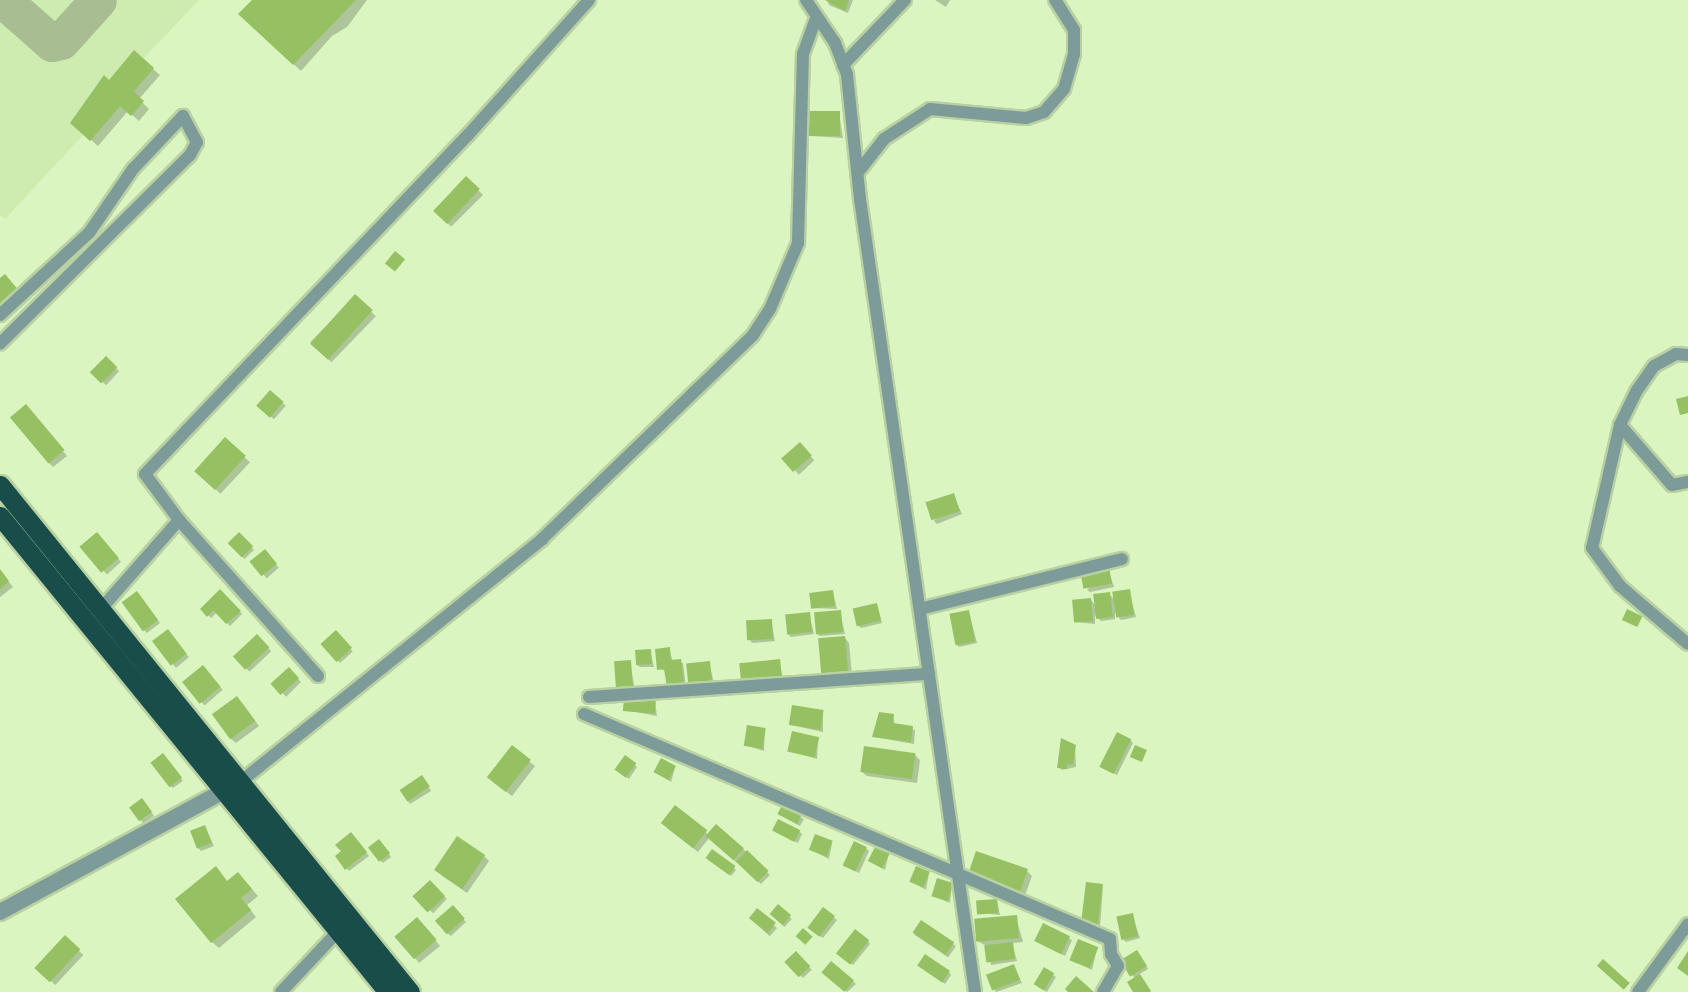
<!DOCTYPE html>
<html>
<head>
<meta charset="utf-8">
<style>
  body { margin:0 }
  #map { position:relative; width:1688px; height:992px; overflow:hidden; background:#daf5c0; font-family:Figtree,sans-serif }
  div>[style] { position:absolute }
  .built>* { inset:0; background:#ceebb0 }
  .shadow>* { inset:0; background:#0003; transform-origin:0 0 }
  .taxiway>* { height:37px; margin:-18.5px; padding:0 18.5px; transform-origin:18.5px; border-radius:18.5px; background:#a8be92 }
  .building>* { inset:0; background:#95c163; transform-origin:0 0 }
  .roads { filter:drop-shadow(2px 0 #b9d1a2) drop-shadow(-2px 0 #b9d1a2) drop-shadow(0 2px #b9d1a2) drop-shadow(0 -2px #b9d1a2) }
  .minor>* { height:12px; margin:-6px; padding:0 6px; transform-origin:6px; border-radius:6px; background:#7d9c99 }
  .tertiary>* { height:16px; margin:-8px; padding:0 8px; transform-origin:8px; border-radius:8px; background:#7d9c99 }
  .trunk>* { height:19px; margin:-9.5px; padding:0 9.5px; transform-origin:9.5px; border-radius:9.5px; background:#184d4a }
  span { translate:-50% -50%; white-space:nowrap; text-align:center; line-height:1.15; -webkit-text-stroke:7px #daf5c0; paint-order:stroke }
</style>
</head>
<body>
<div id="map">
  <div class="built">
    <div style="clip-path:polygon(0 0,199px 0,144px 58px,154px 68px,134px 91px,144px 101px,131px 116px,120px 106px,90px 141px,83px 135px,5px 219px,0 215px)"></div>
  </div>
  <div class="shadow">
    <div style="clip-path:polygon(255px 0,367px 0,347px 27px,332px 36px,301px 71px,240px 14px)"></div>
    <div style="clip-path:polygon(827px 0,853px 0,848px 13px,829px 5px)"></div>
    <div style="clip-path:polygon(935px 0,950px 0,946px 7px)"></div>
    <div style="clip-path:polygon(153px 69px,160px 75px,139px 99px,149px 109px,139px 121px,128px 111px,98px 146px,79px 129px,110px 82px)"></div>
    <div style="clip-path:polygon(839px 113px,843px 138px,811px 136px)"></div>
    <div style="left:466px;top:178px;width:24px;height:45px;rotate:45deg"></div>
    <div style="left:355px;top:296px;width:29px;height:64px;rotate:44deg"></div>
    <div style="left:106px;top:359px;width:18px;height:19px;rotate:43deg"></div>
    <div style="left:270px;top:392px;width:21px;height:18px;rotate:41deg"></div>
    <div style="clip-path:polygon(30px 411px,67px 456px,53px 467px,49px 463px)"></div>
    <div style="left:225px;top:439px;width:34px;height:43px;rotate:43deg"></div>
    <div style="left:800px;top:445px;width:21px;height:21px;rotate:47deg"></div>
    <div style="clip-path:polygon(953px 495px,962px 514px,937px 524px,934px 521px)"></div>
    <div style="left:239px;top:534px;width:22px;height:13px;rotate:47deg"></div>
    <div style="left:97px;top:535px;width:36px;height:19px;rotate:48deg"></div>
    <div style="left:265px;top:552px;width:21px;height:16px;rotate:49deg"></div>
    <div style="clip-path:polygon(1108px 569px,1114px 587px,1090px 592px,1087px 590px)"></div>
    <div style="clip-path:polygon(0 571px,13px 587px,0 597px)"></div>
    <div style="clip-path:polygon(1129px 591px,1136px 617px,1121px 620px,1115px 613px,1115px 619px,1101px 621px,1095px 615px,1095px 624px,1075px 622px,1091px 600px,1096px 606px,1109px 594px,1115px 600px)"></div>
    <div style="clip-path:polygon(220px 592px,242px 614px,230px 626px,217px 612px,211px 618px,202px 609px)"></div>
    <div style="clip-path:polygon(833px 592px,837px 609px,812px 608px)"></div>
    <div style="clip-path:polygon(139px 596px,160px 623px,147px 633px,144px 630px)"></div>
    <div style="clip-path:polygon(877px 605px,882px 623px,861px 628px,858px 625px)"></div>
    <div style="clip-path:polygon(840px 612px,845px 634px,820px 636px,817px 634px)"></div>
    <div style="clip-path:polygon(969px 612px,977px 643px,959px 647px,956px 644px)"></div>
    <div style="clip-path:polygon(809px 614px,814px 634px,791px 637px,788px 634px)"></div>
    <div style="clip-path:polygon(771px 621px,775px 641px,753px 643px,750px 641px)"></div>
    <div style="left:336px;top:633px;width:25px;height:17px;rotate:48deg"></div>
    <div style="clip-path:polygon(170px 635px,189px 657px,176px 668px,155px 642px)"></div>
    <div style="left:257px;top:636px;width:21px;height:30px;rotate:47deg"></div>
    <div style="clip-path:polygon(845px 638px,849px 643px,852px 675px,828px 678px,823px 673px)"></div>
    <div style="clip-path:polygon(669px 649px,673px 662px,683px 663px,686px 687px,671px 689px,666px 671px,659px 669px)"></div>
    <div style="clip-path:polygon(650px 651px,654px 667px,640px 667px,637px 665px)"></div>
    <div style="clip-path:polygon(779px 661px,784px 682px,745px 685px)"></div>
    <div style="clip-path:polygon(630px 662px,635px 691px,620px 692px)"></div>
    <div style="clip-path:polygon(709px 663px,714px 683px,693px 686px,690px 683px)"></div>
    <div style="left:203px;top:667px;width:30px;height:24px;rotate:49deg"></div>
    <div style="left:289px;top:670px;width:17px;height:21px;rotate:45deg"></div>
    <div style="clip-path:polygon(655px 702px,657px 716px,625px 710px)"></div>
    <div style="clip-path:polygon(242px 703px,259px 726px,236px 743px,231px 739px)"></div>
    <div style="clip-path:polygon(823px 711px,823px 732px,791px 725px)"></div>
    <div style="clip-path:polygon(893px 715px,895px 725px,915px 730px,914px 744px,874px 737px)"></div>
    <div style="clip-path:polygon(765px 730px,764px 751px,744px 745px)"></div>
    <div style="clip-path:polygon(818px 739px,817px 759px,789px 750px)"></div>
    <div style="clip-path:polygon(1130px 740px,1133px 743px,1117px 775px,1105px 769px,1102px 767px)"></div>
    <div style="clip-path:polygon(1075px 747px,1076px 767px,1062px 770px,1059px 767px)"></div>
    <div style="clip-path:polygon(512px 748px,535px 766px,512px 796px,494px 783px)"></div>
    <div style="clip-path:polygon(915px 755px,920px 760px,917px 783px,867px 776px,862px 772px)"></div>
    <div style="clip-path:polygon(166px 758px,183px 781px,173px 788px,170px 786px)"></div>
    <div style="clip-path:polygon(634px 764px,637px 767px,629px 779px,619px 772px)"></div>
    <div style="clip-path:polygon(675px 768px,671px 782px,658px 774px)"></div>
    <div style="clip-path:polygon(425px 780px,431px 791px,410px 804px,408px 801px)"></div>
    <div style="clip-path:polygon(145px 803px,154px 816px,143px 823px,131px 808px)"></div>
    <div style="clip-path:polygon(675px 807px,709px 835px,743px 849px,770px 875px,761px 884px,709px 838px,698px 852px,667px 828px)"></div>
    <div style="left:782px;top:807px;width:25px;height:8px;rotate:29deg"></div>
    <div style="clip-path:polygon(205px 827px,214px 846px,201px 851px,198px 848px)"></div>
    <div style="clip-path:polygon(774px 830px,799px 831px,802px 834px,798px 843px)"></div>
    <div style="clip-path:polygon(354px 837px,369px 856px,349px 871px,337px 857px)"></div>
    <div style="clip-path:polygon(832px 843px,829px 859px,811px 850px)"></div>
    <div style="clip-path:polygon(382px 844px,391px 857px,383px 863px,380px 860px)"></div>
    <div style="clip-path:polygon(866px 848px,869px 851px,859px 873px,845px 866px)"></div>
    <div style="clip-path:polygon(889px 853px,885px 870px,870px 861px)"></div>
    <div style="clip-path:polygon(484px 856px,489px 861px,467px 893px,441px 875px)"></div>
    <div style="clip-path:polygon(710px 860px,733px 867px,736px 870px,731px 876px)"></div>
    <div style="clip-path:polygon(1027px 871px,1032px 876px,1024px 898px,974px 881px)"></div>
    <div style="clip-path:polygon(929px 873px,926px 890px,911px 881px)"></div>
    <div style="clip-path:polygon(245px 881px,258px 896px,247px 905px,256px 917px,219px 948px,212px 942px,228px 882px)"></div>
    <div style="left:430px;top:883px;width:23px;height:20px;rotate:43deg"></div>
    <div style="clip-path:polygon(952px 885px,950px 903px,933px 896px)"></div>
    <div style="clip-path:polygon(1103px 886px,1100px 927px,1084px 925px)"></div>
    <div style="clip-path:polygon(997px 900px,1000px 915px,979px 913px)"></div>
    <div style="left:778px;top:906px;width:19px;height:11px;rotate:43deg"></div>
    <div style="left:453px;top:908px;width:19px;height:21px;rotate:47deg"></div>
    <div style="clip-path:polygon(823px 909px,837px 920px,823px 938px,812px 930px)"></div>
    <div style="left:757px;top:910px;width:27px;height:11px;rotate:42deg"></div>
    <div style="clip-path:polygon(1132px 915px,1140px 938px,1126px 942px,1123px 939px)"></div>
    <div style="clip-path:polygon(1016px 917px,1023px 942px,1012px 943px,1017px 961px,991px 965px,986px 946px,978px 941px)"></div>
    <div style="left:922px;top:923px;width:41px;height:14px;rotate:34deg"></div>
    <div style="clip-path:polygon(422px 924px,440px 946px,419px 963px,415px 958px)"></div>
    <div style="clip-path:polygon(1044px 925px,1072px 940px,1065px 956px,1039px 943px)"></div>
    <div style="left:65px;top:938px;width:25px;height:41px;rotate:43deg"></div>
    <div style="clip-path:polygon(868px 941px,870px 944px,853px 965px,841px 956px)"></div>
    <div style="clip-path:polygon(1097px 949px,1092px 970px,1071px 959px)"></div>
    <div style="left:796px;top:953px;width:23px;height:12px;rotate:47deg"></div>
    <div style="clip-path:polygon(1140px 955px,1148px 969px,1138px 975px,1151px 992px,1135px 992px,1135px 979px,1122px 960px)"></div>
    <div style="clip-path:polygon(1014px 966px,1022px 983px,996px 992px,994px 989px)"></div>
    <div style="clip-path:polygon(922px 968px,949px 972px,951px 975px,945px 984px)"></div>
    <div style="clip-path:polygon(1044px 969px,1056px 977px,1047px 992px,1038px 987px)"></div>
    <div style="clip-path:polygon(827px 975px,853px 981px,856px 984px,847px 992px)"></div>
  </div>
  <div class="taxiway">
    <div style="left:3px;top:0;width:65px;rotate:41.3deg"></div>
    <div style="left:52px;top:43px;width:9px;rotate:-13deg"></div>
    <div style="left:61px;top:41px;width:55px;rotate:-47.9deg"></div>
  </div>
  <div class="building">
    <div style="clip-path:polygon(252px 0,356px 0,293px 65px,238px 14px)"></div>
    <div style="clip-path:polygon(825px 0,849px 0,845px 11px)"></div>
    <div style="clip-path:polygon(134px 50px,154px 68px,133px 92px,144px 101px,131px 116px,120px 106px,90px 141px,70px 123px,104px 75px,109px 80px)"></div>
    <div style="left:840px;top:111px;width:25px;height:32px;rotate:90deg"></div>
    <div style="left:466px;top:176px;width:19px;height:48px;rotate:43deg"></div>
    <div style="left:395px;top:251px;width:13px;height:16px;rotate:39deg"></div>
    <div style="clip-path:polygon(5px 274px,20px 292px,0 308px,0 278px)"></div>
    <div style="left:355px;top:294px;width:24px;height:67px;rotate:42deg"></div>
    <div style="left:106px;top:356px;width:16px;height:23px;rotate:45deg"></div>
    <div style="left:270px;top:390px;width:18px;height:21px;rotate:41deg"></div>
    <div style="clip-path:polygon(1688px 396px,1688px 413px,1680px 415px,1676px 399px)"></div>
    <div style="left:26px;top:404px;width:60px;height:21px;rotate:50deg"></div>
    <div style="left:225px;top:437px;width:28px;height:46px;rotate:42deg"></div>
    <div style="left:800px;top:442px;width:18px;height:25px;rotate:49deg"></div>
    <div style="left:954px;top:493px;width:19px;height:30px;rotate:72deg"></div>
    <div style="left:97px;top:532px;width:34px;height:23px;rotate:50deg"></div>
    <div style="left:239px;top:532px;width:20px;height:16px;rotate:45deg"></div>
    <div style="left:265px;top:549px;width:19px;height:20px;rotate:51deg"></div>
    <div style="left:1109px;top:567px;width:17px;height:29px;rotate:80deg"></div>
    <div style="clip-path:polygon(0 569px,9px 581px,0 589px)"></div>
    <div style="clip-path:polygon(220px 589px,241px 611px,226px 624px,213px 610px,207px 617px,200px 609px)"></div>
    <div style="left:1130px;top:589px;width:26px;height:18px;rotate:81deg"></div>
    <div style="left:833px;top:590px;width:16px;height:24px;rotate:83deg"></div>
    <div style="left:137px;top:591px;width:36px;height:19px;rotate:54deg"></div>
    <div style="left:1110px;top:592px;width:25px;height:17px;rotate:83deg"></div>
    <div style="left:1091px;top:598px;width:23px;height:19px;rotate:85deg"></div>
    <div style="left:877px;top:603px;width:18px;height:25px;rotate:77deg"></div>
    <div style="left:1627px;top:609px;width:17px;height:12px;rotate:25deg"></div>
    <div style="left:841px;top:610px;width:22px;height:27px;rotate:85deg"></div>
    <div style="left:969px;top:610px;width:32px;height:20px;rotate:79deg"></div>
    <div style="left:810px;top:612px;width:20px;height:25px;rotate:84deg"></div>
    <div style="left:772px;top:619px;width:20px;height:26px;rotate:87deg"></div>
    <div style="left:168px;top:629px;width:31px;height:20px;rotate:53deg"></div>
    <div style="left:336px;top:630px;width:24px;height:21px;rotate:48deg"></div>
    <div style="left:257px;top:634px;width:18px;height:33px;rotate:47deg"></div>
    <div style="left:845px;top:636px;width:35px;height:27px;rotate:85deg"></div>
    <div style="clip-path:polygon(670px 647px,671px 660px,681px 659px,684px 684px,667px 687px,664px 669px,657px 670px,655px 649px)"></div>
    <div style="left:651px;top:649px;width:15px;height:16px;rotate:86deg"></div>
    <div style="left:780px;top:659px;width:20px;height:41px;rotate:84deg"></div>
    <div style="left:631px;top:660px;width:28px;height:17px;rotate:86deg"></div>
    <div style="left:710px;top:661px;width:20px;height:24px;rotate:84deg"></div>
    <div style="left:203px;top:665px;width:28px;height:27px;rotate:51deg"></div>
    <div style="left:289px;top:667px;width:15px;height:25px;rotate:48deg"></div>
    <div style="left:237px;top:696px;width:31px;height:31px;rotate:54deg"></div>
    <div style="left:624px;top:698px;width:32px;height:13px;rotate:5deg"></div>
    <div style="left:792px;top:705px;width:32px;height:20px;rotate:9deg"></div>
    <div style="clip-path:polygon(879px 712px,894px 714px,893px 723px,913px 726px,911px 742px,872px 737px)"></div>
    <div style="left:747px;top:725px;width:19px;height:21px;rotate:9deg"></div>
    <div style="left:792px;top:731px;width:28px;height:21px;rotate:13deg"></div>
    <div style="left:1117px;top:732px;width:16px;height:39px;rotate:27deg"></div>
    <div style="clip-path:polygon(1061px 738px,1076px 745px,1073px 765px,1067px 764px,1067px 769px,1057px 768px)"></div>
    <div style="left:512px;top:745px;width:24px;height:41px;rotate:38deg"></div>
    <div style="left:1135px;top:745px;width:13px;height:13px;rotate:23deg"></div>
    <div style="left:864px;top:746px;width:52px;height:26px;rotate:8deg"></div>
    <div style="left:163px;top:753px;width:31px;height:16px;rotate:52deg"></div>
    <div style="left:625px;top:755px;width:14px;height:18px;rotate:36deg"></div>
    <div style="left:661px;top:758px;width:17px;height:16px;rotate:28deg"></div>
    <div style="left:422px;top:775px;width:14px;height:27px;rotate:56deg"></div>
    <div style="left:142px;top:798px;width:17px;height:16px;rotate:54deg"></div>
    <div style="left:675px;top:805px;width:41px;height:23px;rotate:38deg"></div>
    <div style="left:782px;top:805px;width:22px;height:10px;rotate:27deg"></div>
    <div style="left:778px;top:819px;width:25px;height:13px;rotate:27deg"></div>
    <div style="left:716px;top:824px;width:37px;height:16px;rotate:41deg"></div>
    <div style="left:205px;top:825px;width:19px;height:16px;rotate:69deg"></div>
    <div style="clip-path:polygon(351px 832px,367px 852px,345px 870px,335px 856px,341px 851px,335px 845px)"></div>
    <div style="left:815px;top:834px;width:19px;height:17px;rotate:21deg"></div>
    <div style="left:457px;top:836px;width:34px;height:41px;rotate:34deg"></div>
    <div style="left:379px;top:839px;width:18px;height:14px;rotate:52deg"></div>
    <div style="left:854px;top:841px;width:14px;height:27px;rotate:25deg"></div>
    <div style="left:876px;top:845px;width:16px;height:18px;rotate:27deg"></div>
    <div style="left:712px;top:849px;width:29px;height:11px;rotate:36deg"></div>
    <div style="left:747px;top:850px;width:30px;height:16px;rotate:44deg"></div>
    <div style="left:976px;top:851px;width:55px;height:26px;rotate:19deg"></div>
    <div style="clip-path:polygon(216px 866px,227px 881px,238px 872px,252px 889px,241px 898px,251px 910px,211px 943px,175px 899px)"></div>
    <div style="left:916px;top:866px;width:15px;height:17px;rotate:23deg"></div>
    <div style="left:937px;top:878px;width:17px;height:19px;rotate:17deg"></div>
    <div style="left:430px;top:880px;width:22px;height:24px;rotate:47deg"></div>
    <div style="left:1086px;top:882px;width:17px;height:40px;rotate:7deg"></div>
    <div style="left:997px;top:899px;width:14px;height:21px;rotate:86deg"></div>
    <div style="left:778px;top:904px;width:17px;height:13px;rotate:40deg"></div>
    <div style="left:453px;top:905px;width:18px;height:24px;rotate:49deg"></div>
    <div style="left:823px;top:907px;width:15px;height:26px;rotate:37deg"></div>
    <div style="left:757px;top:908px;width:24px;height:13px;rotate:38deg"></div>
    <div style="left:1133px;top:913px;width:24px;height:17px;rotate:78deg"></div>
    <div style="left:1017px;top:915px;width:23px;height:43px;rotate:85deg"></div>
    <div style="left:417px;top:917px;width:30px;height:30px;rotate:49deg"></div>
    <div style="left:921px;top:920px;width:40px;height:15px;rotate:34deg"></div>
    <div style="left:1043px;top:923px;width:30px;height:20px;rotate:26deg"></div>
    <div style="left:803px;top:928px;width:13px;height:11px;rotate:42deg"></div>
    <div style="left:855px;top:929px;width:18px;height:31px;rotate:38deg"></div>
    <div style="left:65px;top:935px;width:21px;height:45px;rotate:43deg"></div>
    <div style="left:1078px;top:939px;width:22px;height:23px;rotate:22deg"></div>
    <div style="left:1013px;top:942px;width:17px;height:29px;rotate:83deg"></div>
    <div style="left:1137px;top:950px;width:19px;height:20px;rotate:58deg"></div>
    <div style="left:796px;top:951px;width:21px;height:16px;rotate:47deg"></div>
    <div style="clip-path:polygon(1688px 951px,1688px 976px,1677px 968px)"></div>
    <div style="left:925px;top:954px;width:30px;height:14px;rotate:34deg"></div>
    <div style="left:1603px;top:959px;width:36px;height:9px;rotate:42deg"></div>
    <div style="left:831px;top:961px;width:30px;height:15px;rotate:40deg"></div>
    <div style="left:1014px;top:964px;width:17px;height:30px;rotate:69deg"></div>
    <div style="left:1044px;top:967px;width:12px;height:20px;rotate:31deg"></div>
    <div style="clip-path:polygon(1140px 974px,1151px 991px,1149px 992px,1133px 992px,1127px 982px)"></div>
    <div style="clip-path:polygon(1076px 976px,1094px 992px,1068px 992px,1065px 989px)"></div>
  </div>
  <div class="roads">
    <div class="minor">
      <div style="left:806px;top:0;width:52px;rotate:56deg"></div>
      <div style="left:835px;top:43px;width:34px;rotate:69deg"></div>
      <div style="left:847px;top:75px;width:125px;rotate:84deg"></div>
      <div style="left:860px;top:199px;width:801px;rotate:81.75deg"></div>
      <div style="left:843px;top:65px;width:90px;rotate:-46.4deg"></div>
      <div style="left:859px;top:171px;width:41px;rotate:-52deg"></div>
      <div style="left:884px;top:139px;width:55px;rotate:-33.1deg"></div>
      <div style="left:930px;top:109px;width:96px;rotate:5.4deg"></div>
      <div style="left:1026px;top:118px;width:19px;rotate:-18deg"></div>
      <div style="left:1044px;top:112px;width:30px;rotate:-49deg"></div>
      <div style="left:1064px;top:89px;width:36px;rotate:-74deg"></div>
      <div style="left:1074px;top:54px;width:24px;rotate:-90deg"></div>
      <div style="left:1074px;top:30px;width:36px;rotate:-122deg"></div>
      <div style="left:0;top:315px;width:121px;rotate:-42.7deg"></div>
      <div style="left:89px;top:233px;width:78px;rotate:-55.5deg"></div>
      <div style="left:133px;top:169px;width:73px;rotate:-46.7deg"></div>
      <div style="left:183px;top:116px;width:30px;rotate:62deg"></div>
      <div style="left:197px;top:142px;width:15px;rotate:118deg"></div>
      <div style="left:190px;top:155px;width:268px;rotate:135.2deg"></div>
      <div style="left:1688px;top:355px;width:12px;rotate:-175deg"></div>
      <div style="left:1676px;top:354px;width:25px;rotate:151deg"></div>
      <div style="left:1654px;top:366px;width:29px;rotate:125deg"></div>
      <div style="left:1637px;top:390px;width:39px;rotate:116deg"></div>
      <div style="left:1620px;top:425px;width:126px;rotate:102.8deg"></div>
      <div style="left:1592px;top:548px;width:47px;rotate:53.6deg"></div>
      <div style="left:1620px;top:586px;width:89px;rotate:40.5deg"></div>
      <div style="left:1620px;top:425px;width:79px;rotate:49.1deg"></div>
      <div style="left:1672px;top:485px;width:16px;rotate:-11deg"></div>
      <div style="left:920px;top:609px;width:208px;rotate:-13.9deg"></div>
      <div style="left:100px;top:610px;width:120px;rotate:-48.7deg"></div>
      <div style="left:318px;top:676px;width:209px;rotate:-131.7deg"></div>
      <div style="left:179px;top:520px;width:57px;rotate:-126.5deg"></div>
      <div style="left:145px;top:474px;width:468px;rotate:-46.4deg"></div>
      <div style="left:468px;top:135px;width:181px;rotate:-48.1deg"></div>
      <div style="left:589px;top:697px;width:341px;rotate:-3.9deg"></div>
      <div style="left:584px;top:714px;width:572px;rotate:23.16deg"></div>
      <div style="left:1110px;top:939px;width:15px;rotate:86deg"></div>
      <div style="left:1111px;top:954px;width:14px;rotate:60deg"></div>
      <div style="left:1118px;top:966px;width:30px;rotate:120deg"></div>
      <div style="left:239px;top:783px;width:389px;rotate:-38.8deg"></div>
      <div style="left:542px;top:539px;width:293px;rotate:-44deg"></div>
      <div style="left:753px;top:335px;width:31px;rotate:-57deg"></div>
      <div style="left:770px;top:309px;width:72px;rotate:-67deg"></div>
      <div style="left:798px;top:243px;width:189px;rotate:-88.5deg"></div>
      <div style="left:803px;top:54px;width:38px;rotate:-70deg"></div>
      <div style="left:281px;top:992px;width:91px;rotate:-46.8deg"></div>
      <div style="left:1638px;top:992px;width:84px;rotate:-53.7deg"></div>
    </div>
    <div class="tertiary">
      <div style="left:0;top:912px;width:267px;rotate:-28.4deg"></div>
    </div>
    <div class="trunk">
      <div style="left:0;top:485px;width:652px;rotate:51.04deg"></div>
      <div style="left:0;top:516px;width:614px;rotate:50.82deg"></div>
    </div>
  </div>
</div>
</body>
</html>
